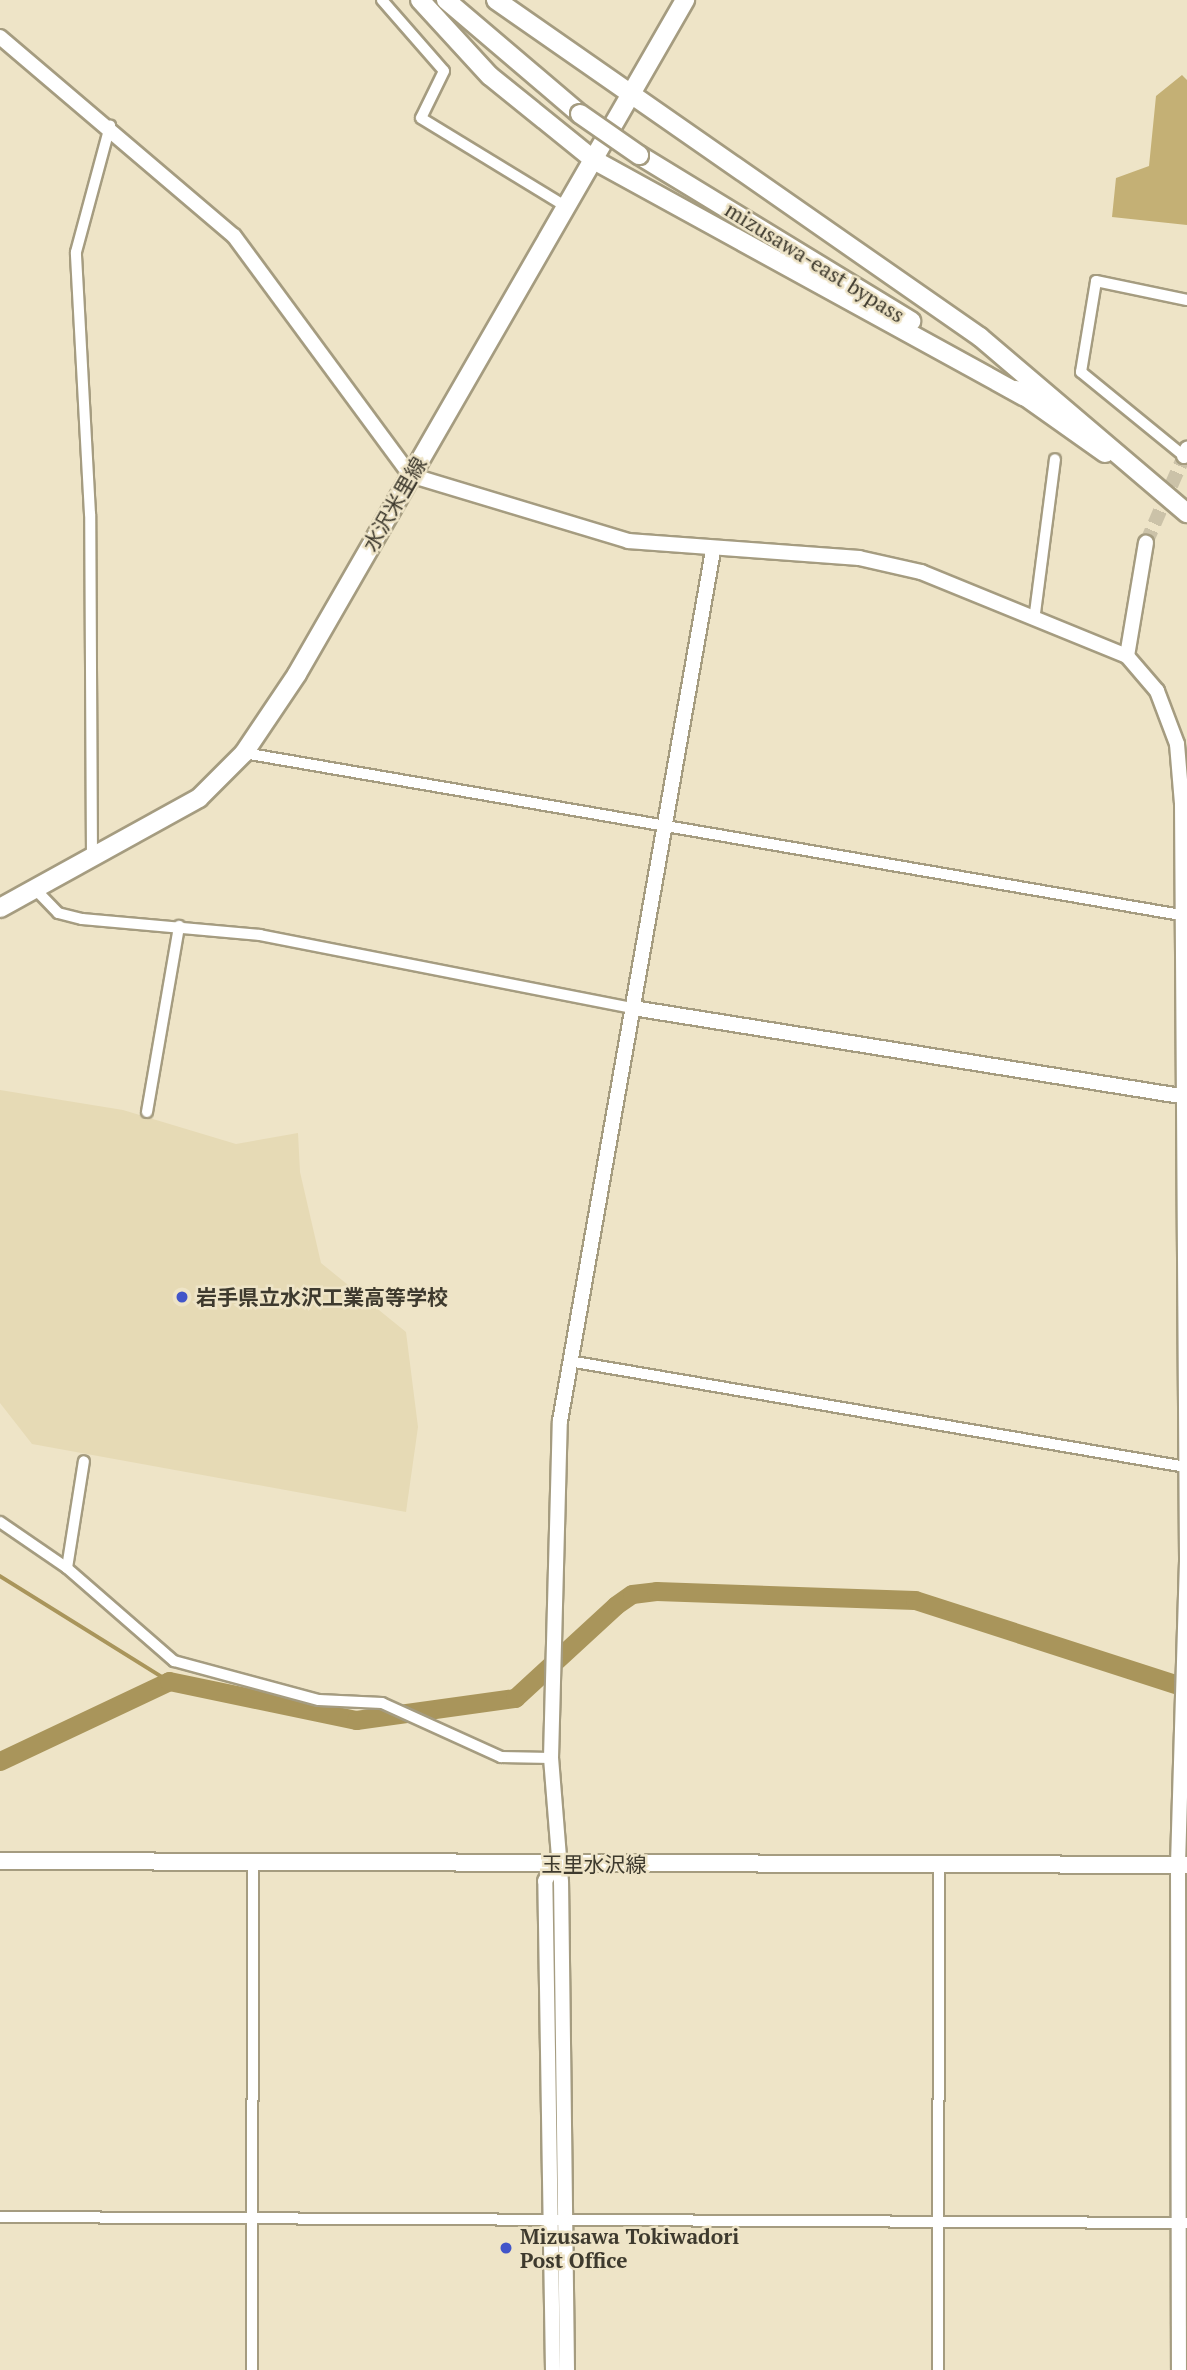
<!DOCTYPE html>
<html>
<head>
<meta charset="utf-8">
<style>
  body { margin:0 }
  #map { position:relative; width:1187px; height:2370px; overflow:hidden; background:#eee4c7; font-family:"PT Serif","Noto Sans JP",serif }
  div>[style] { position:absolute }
  .built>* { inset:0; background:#e6dab5 }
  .forest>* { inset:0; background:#c4b075 }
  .stream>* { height:3.5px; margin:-1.75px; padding:0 1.75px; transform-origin:1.75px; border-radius:1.75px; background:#a9955b }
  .river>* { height:19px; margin:-9.5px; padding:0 9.5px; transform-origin:9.5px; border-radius:9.5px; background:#a9955b }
  .tertiary-tunnel>* { height:14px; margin-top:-7px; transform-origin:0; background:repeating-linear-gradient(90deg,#cbc2a8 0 14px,transparent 0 21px) }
  .roads { filter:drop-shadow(2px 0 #a59c80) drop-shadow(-2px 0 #a59c80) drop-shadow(0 2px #a59c80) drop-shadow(0 -2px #a59c80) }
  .minor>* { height:10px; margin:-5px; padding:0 5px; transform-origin:5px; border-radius:5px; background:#fff }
  .tertiary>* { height:14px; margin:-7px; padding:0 7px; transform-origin:7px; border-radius:7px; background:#fff }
  .secondary>* { height:16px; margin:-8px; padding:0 8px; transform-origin:8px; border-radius:8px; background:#fff }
  .primary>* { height:18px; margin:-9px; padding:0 9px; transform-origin:9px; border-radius:9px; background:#fff }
  .trunk>* { height:18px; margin:-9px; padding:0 9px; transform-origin:9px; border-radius:9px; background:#fff }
  .bridges { filter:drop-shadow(2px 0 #a59c80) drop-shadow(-2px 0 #a59c80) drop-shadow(0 2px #a59c80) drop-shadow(0 -2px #a59c80) }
  .trunk-bridge>* { height:18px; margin:-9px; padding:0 9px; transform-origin:9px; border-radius:9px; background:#fff }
  .dots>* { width:19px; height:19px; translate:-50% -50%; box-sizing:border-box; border:4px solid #eee4c7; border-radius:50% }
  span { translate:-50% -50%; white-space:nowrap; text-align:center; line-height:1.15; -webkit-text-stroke:5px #eee4c7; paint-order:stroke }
  .street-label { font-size:21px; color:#3e3a2e }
  .poi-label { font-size:21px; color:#3e3a2e; font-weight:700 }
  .left { translate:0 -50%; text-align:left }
</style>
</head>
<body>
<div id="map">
  <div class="built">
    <div style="clip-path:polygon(0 1090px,123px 1110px,236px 1144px,298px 1133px,300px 1172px,321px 1263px,406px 1332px,418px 1427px,406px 1512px,32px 1444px,0 1403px)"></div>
  </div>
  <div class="forest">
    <div style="clip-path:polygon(1182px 75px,1187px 80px,1187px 225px,1112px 217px,1116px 178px,1149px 166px,1156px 96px)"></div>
  </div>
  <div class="stream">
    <div style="left:0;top:1576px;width:199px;rotate:31.9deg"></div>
  </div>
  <div class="river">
    <div style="left:0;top:1761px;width:187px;rotate:-25.3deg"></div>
    <div style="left:169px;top:1681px;width:191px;rotate:11.8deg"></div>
    <div style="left:356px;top:1720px;width:161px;rotate:-7.9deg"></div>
    <div style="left:515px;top:1698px;width:137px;rotate:-42.6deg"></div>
    <div style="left:616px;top:1605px;width:19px;rotate:-35deg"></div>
    <div style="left:632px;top:1594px;width:24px;rotate:-7deg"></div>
    <div style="left:656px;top:1591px;width:259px;rotate:2deg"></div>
    <div style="left:915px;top:1600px;width:286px;rotate:17.9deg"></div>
  </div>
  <div class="tertiary-tunnel">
    <div style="left:1146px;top:543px;width:95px;rotate:-66.4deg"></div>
  </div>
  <div class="roads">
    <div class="minor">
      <div style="left:382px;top:0;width:94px;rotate:48.9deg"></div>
      <div style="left:444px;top:71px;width:52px;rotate:116.1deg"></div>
      <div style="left:421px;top:118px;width:169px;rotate:31.4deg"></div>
      <div style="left:1184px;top:456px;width:133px;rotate:-140.8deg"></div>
      <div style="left:1081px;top:372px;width:92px;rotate:-80.6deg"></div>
      <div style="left:1096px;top:281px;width:93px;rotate:11.8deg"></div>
      <div style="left:1035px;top:613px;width:155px;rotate:-82.6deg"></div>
      <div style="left:244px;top:753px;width:957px;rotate:9.81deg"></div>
      <div style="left:92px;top:858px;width:344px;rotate:-90.3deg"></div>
      <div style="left:90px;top:514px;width:262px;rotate:-93.1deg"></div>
      <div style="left:76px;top:252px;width:131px;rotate:-74.9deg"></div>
      <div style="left:36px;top:890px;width:32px;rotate:46deg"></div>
      <div style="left:58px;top:913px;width:25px;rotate:14deg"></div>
      <div style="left:82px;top:919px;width:179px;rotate:5.1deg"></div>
      <div style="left:260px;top:935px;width:380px;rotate:11.1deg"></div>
      <div style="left:147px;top:1112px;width:189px;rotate:-80.2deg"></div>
      <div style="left:569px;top:1361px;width:626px;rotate:9.75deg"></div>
      <div style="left:0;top:1522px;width:81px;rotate:34.5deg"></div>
      <div style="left:67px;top:1568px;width:142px;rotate:41deg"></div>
      <div style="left:174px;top:1661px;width:150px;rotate:15.1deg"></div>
      <div style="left:319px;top:1700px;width:63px;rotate:2.7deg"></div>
      <div style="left:382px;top:1703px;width:131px;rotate:24.4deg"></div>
      <div style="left:501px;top:1757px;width:50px;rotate:1.1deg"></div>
      <div style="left:67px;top:1568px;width:108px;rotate:-81deg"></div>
      <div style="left:0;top:2217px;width:1187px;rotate:0.29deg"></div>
      <div style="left:252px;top:2370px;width:507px;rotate:-89.89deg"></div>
      <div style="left:938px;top:2370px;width:507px;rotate:-89.89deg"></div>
    </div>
    <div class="tertiary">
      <div style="left:0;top:37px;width:307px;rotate:40.4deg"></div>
      <div style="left:234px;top:236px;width:297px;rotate:53.6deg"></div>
      <div style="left:410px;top:475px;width:228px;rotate:16.8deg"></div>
      <div style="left:628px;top:541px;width:232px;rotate:4.2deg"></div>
      <div style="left:859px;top:558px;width:64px;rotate:12.7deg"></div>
      <div style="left:921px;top:572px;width:222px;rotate:22.2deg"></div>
      <div style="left:1127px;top:656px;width:46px;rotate:49.4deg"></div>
      <div style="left:1157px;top:691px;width:57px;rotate:69.3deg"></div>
      <div style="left:1177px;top:744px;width:59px;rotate:85.2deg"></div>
      <div style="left:1182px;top:803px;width:758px;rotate:89.62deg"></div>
      <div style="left:1187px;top:1561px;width:303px;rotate:91.7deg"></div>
      <div style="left:1178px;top:1864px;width:506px;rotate:89.89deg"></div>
      <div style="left:1184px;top:456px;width:8px;rotate:-67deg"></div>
      <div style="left:1127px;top:656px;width:115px;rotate:-80.5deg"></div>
      <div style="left:633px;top:1008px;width:561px;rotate:9.13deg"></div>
      <div style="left:553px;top:2370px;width:489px;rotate:-90.9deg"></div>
      <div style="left:545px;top:1881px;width:20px;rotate:-60deg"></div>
      <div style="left:567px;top:2370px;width:488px;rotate:-90.7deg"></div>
      <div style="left:561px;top:1882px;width:124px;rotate:-94.6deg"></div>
      <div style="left:551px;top:1758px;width:337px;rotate:-88.5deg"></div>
      <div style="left:560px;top:1421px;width:883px;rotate:-80.03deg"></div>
    </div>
    <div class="secondary">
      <div style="left:0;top:1861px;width:1187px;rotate:0.19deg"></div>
    </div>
    <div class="primary">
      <div style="left:0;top:908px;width:227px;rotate:-28.9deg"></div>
      <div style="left:199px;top:798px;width:64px;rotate:-45deg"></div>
      <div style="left:244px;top:753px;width:95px;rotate:-56.1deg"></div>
      <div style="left:297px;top:674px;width:778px;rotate:-60.07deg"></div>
    </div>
    <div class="trunk">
      <div style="left:420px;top:0;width:103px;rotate:47.4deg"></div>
      <div style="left:490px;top:76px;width:134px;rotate:38.9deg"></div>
      <div style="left:594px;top:160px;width:491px;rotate:28.8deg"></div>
      <div style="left:446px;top:0;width:176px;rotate:40.4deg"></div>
      <div style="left:496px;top:0;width:590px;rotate:34.85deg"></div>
      <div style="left:980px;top:337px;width:272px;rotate:40.4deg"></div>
      <div style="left:639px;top:155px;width:319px;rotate:31.4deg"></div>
      <div style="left:1016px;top:390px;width:109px;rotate:35.3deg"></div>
    </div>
  </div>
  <div class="bridges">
    <div class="trunk-bridge">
      <div style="left:580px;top:114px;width:72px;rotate:34.8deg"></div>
    </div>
  </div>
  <div class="dots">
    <div style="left:182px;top:1297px;background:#4255c9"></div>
    <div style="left:506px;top:2248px;background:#4255c9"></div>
  </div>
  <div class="street-label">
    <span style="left:815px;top:262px;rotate:32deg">mizusawa-east bypass</span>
    <span style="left:394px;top:504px;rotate:-60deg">水沢米里線</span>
    <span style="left:594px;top:1864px">玉里水沢線</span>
  </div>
  <div class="poi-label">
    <span class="left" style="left:196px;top:1297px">岩手県立水沢工業高等学校</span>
    <span class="left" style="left:520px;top:2248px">Mizusawa Tokiwadori<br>Post Office</span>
  </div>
</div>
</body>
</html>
